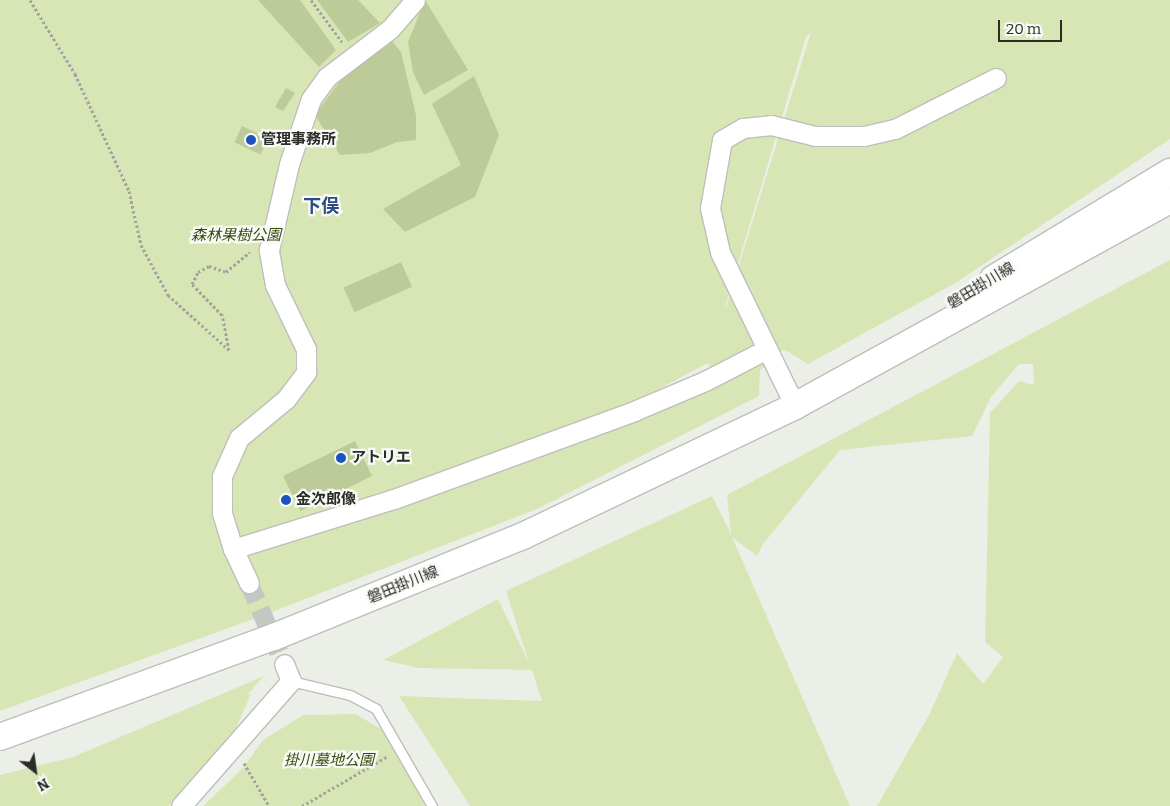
<!DOCTYPE html>
<html>
<head>
<meta charset="utf-8">
<style>
  body { margin:0 }
  #map { position:relative; width:1170px; height:806px; overflow:hidden; background:#eceee8; font-family:Bitter,"Noto Sans JP",serif }
  div>[style] { position:absolute }
  .green>* { inset:0; background:#d8e6b6 }
  .building>* { inset:0; background:#bccb97; transform-origin:0 0 }
  .minor-tunnel>* { height:19px; margin-top:-9.5px; transform-origin:0; background:repeating-linear-gradient(90deg,#c5c7c2 0 19px,transparent 0 28px) }
  .path>* { height:3px; margin-top:-1.5px; transform-origin:0; background:repeating-linear-gradient(90deg,#a1a39e 0 2.5px,transparent 0 5px) }
  .roads { filter:drop-shadow(1px 0 #bdbfba) drop-shadow(-1px 0 #bdbfba) drop-shadow(0 1px #bdbfba) drop-shadow(0 -1px #bdbfba) }
  .service>* { height:9px; margin:-4.5px; padding:0 4.5px; transform-origin:4.5px; border-radius:4.5px; background:#fff }
  .minor>* { height:19px; margin:-9.5px; padding:0 9.5px; transform-origin:9.5px; border-radius:9.5px; background:#fff }
  .secondary>* { height:26px; margin:-13px; padding:0 13px; transform-origin:13px; border-radius:13px; background:#fff }
  .dots>* { width:14px; height:14px; translate:-50% -50%; box-sizing:border-box; border:2px solid #f9fbf6; border-radius:50% }
  span { translate:-50% -50%; white-space:nowrap; text-align:center; line-height:1.15; -webkit-text-stroke:4.5px #f9fbf6; paint-order:stroke }
  .poi-label { font-size:15px; color:#2b2c2a; font-weight:700 }
  .left { translate:0 -50%; text-align:left }
  .park-label { font-size:15px; color:#3a460b; font-style:italic }
  .street-label { font-size:15px; color:#2b2c2a }
  .quarter-label { font-size:18px; color:#2d4a82; font-weight:700 }
  .north { position:absolute; left:10px; top:746px; width:50px; height:50px; -webkit-text-stroke:4px #f9fbf6; paint-order:stroke; rotate:150deg; font-size:14px; font-weight:700; line-height:20px; text-align:center; color:#2b2c2a }
  .north::after { content:''; display:block; margin:auto; width:18px; height:22px; background:#2b2c2a; clip-path:polygon(50% 0,100% 100%,50% 72%,0 100%) }
  .scale { position:absolute; left:998px; top:20px; width:64px; height:22px; box-sizing:border-box; border:2px solid #2b2c2a; border-top:0; padding-left:6px; font-size:15px; line-height:18px; white-space:nowrap; color:#2b2c2a; -webkit-text-stroke:4px #f9fbf6; paint-order:stroke }
</style>
</head>
<body>
<div id="map">
  <div class="green">
    <div style="clip-path:polygon(evenodd,0 0,1170px 0,1170px 139px,957px 282px,808px 364px,785px 350px,770px 355px,774px 361px,760px 370px,759px 396px,537px 509px,267px 614px,0 711px,0 0,811px 32px,726px 307px,725px 307px,806px 37px,811px 32px,0 0,708px 363px,713px 373px,600px 414px,653px 392px,708px 363px)"></div>
    <div style="clip-path:polygon(1170px 260px,1170px 806px,877px 806px,930px 713px,957px 653px,983px 684px,1003px 657px,985px 642px,990px 413px,1019px 381px,1034px 385px,1033px 364px,1019px 364px,991px 397px,972px 436px,840px 450px,763px 544px,757px 556px,732px 537px,850px 806px,470px 806px,399px 696px,542px 701px,532px 670px,419px 668px,383px 660px,498px 599px,529px 663px,506px 591px,712px 496px,731px 534px,727px 495px)"></div>
    <div style="clip-path:polygon(264px 676px,247px 695px,251px 694px,232px 737px,169px 806px,0 806px,0 775px,73px 757px)"></div>
    <div style="clip-path:polygon(355px 714px,387px 732px,425px 806px,203px 806px,243px 768px,263px 740px,303px 715px)"></div>
  </div>
  <div class="building">
    <div style="clip-path:polygon(258px 0,300px 0,336px 50px,319px 67px)"></div>
    <div style="clip-path:polygon(317px 0,358px 0,380px 23px,348px 42px)"></div>
    <div style="clip-path:polygon(425px 0,468px 70px,424px 95px,413px 72px,408px 42px)"></div>
    <div style="clip-path:polygon(390px 39px,401px 52px,416px 115px,416px 140px,397px 142px,370px 153px,340px 155px,315px 115px,351px 66px)"></div>
    <div style="clip-path:polygon(474px 76px,499px 135px,475px 197px,405px 232px,383px 209px,461px 165px,432px 104px)"></div>
    <div style="clip-path:polygon(286px 88px,295px 93px,283px 111px,275px 107px)"></div>
    <div style="left:242px;top:126px;width:29px;height:18px;rotate:25deg"></div>
    <div style="left:401px;top:262px;width:27px;height:63px;rotate:66deg"></div>
    <div style="left:355px;top:441px;width:39px;height:80px;rotate:64deg"></div>
  </div>
  <div class="minor-tunnel">
    <div style="left:249px;top:583px;width:88px;rotate:66.6deg"></div>
  </div>
  <div class="path">
    <div style="left:30px;top:0;width:87px;rotate:58.7deg"></div>
    <div style="left:75px;top:74px;width:129px;rotate:65.2deg"></div>
    <div style="left:129px;top:191px;width:55px;rotate:77.5deg"></div>
    <div style="left:141px;top:245px;width:57px;rotate:61.6deg"></div>
    <div style="left:168px;top:295px;width:82px;rotate:42deg"></div>
    <div style="left:229px;top:350px;width:36px;rotate:-101deg"></div>
    <div style="left:222px;top:315px;width:43px;rotate:-134.1deg"></div>
    <div style="left:192px;top:284px;width:13px;rotate:-63deg"></div>
    <div style="left:198px;top:272px;width:13px;rotate:-29deg"></div>
    <div style="left:209px;top:266px;width:18px;rotate:19deg"></div>
    <div style="left:226px;top:272px;width:31px;rotate:-40deg"></div>
    <div style="left:311px;top:0;width:52px;rotate:53.6deg"></div>
    <div style="left:244px;top:763px;width:50px;rotate:59.8deg"></div>
    <div style="left:302px;top:806px;width:99px;rotate:-30.2deg"></div>
  </div>
  <div class="roads">
    <div class="service">
      <div style="left:291px;top:681px;width:61px;rotate:13.3deg"></div>
      <div style="left:350px;top:695px;width:30px;rotate:28deg"></div>
      <div style="left:376px;top:709px;width:112px;rotate:60deg"></div>
    </div>
    <div class="minor">
      <div style="left:795px;top:406px;width:171px;rotate:-116deg"></div>
      <div style="left:720px;top:252px;width:45px;rotate:-102.8deg"></div>
      <div style="left:710px;top:208px;width:69px;rotate:-80deg"></div>
      <div style="left:722px;top:140px;width:24px;rotate:-30deg"></div>
      <div style="left:743px;top:128px;width:28px;rotate:-6deg"></div>
      <div style="left:771px;top:125px;width:45px;rotate:14deg"></div>
      <div style="left:815px;top:136px;width:49px"></div>
      <div style="left:864px;top:136px;width:32px;rotate:-13deg"></div>
      <div style="left:895px;top:129px;width:113px;rotate:-26.8deg"></div>
      <div style="left:233px;top:549px;width:169px;rotate:-17.3deg"></div>
      <div style="left:394px;top:499px;width:256px;rotate:-20.1deg"></div>
      <div style="left:634px;top:411px;width:77px;rotate:-22.9deg"></div>
      <div style="left:705px;top:381px;width:70px;rotate:-27.3deg"></div>
      <div style="left:249px;top:583px;width:38px;rotate:-115deg"></div>
      <div style="left:233px;top:549px;width:39px;rotate:-107deg"></div>
      <div style="left:222px;top:512px;width:36px;rotate:-90deg"></div>
      <div style="left:222px;top:476px;width:42px;rotate:-65.9deg"></div>
      <div style="left:239px;top:438px;width:61px;rotate:-39.7deg"></div>
      <div style="left:286px;top:399px;width:34px;rotate:-53deg"></div>
      <div style="left:306px;top:372px;width:23px;rotate:-90deg"></div>
      <div style="left:306px;top:349px;width:71px;rotate:-115.8deg"></div>
      <div style="left:275px;top:285px;width:36px;rotate:-100deg"></div>
      <div style="left:269px;top:250px;width:88px;rotate:-76.9deg"></div>
      <div style="left:289px;top:164px;width:69px;rotate:-71.3deg"></div>
      <div style="left:311px;top:99px;width:27px;rotate:-54deg"></div>
      <div style="left:327px;top:77px;width:79px;rotate:-37.3deg"></div>
      <div style="left:390px;top:29px;width:38px;rotate:-49deg"></div>
      <div style="left:181px;top:806px;width:167px;rotate:-48.7deg"></div>
      <div style="left:291px;top:681px;width:18px;rotate:-112deg"></div>
    </div>
    <div class="secondary">
      <div style="left:993px;top:279px;width:207px;rotate:-31.2deg"></div>
      <div style="left:0;top:737px;width:292px;rotate:-20.1deg"></div>
      <div style="left:274px;top:637px;width:269px;rotate:-22.1deg"></div>
      <div style="left:523px;top:536px;width:301px;rotate:-25.5deg"></div>
      <div style="left:795px;top:406px;width:428px;rotate:-28.8deg"></div>
    </div>
  </div>
  <div class="dots">
    <div style="left:251px;top:140px;background:#1b52be"></div>
    <div style="left:341px;top:458px;background:#1b52be"></div>
    <div style="left:286px;top:500px;background:#1b52be"></div>
  </div>
  <div class="poi-label">
    <span class="left" style="left:261px;top:140px">管理事務所</span>
    <span class="left" style="left:351px;top:458px">アトリエ</span>
    <span class="left" style="left:296px;top:500px">金次郎像</span>
  </div>
  <div class="park-label">
    <span style="left:236px;top:236px">森林果樹公園</span>
    <span style="left:329px;top:761px">掛川墓地公園</span>
  </div>
  <div class="street-label">
    <span style="left:981px;top:286px;rotate:-31deg">磐田掛川線</span>
    <span style="left:403px;top:585px;rotate:-22deg">磐田掛川線</span>
  </div>
  <div class="quarter-label">
    <span style="left:321px;top:206px">下俣</span>
  </div>
  <div class="north">N</div>
  <div class="scale">20 m</div>
</div>
</body>
</html>
